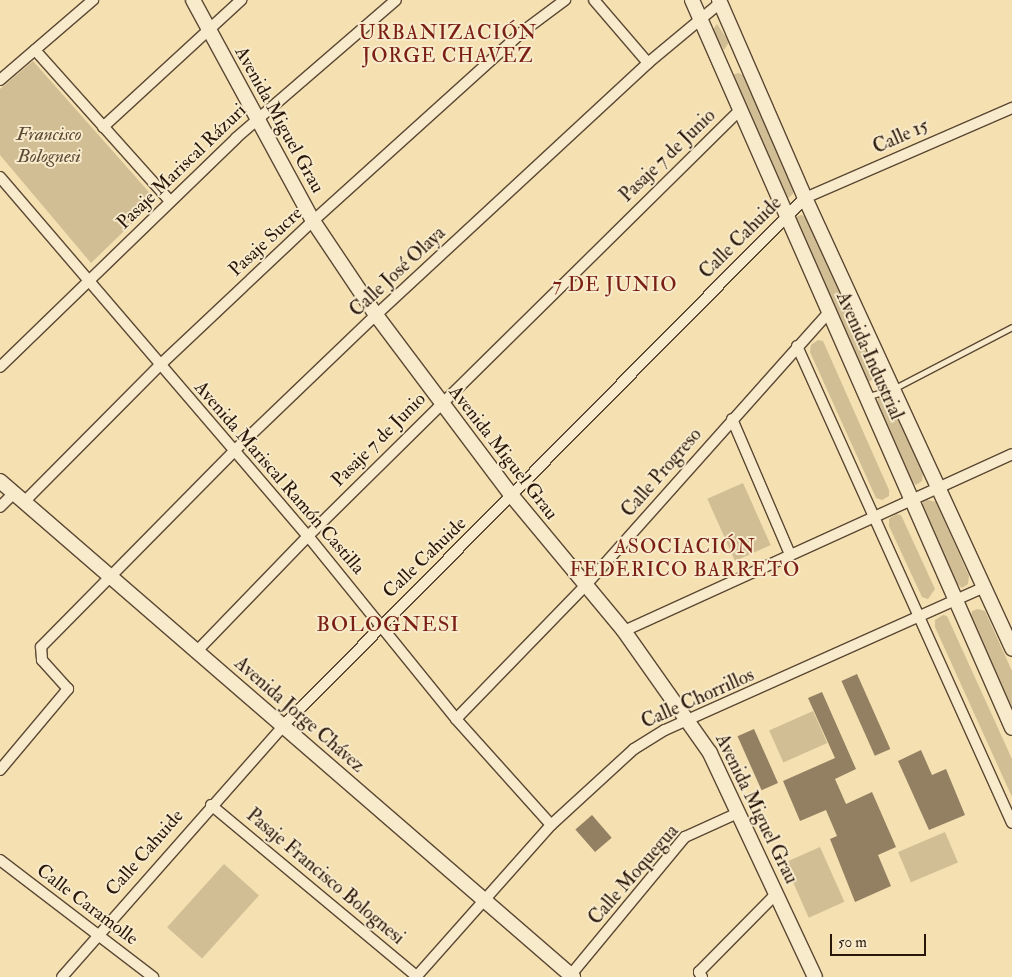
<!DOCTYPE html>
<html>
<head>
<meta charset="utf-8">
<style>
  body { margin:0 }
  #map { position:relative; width:1012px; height:977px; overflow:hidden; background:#f4e0b0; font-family:"IM FELL Double Pica",serif }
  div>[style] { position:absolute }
  .green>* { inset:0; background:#d1be94; transform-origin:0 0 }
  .building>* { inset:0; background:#937f61; transform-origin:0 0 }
  .roads { filter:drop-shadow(1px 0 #5c4834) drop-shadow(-1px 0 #5c4834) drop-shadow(0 1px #5c4834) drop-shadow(0 -1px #5c4834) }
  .lane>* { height:5px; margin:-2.5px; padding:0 2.5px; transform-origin:2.5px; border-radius:2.5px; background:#f8ebcc }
  .street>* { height:10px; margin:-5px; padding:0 5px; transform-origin:5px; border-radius:5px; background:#f8ebcc }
  .secondary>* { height:14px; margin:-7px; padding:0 7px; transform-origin:7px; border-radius:7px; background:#f8ebcc }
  span { translate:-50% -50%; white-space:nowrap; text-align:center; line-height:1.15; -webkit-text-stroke:4px #f8ebcc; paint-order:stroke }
  .street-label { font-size:19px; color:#29160b }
  .park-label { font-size:19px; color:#5b4834; font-style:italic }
  .neighbourhood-label { font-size:20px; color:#7a1f14; letter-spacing:1px }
  .quarter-label { font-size:21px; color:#7a1f14; letter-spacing:1px }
  .scale { position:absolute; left:830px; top:934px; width:96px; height:22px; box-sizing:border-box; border:2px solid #29160b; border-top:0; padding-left:6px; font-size:15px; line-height:18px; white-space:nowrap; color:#29160b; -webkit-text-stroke:4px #f8ebcc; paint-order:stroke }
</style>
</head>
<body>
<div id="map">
  <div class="green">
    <div style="clip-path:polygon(717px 24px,729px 42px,724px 50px,712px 31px)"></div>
    <div style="clip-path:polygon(33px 61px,156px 200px,91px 263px,0 155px,0 89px)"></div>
    <div style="clip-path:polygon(738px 73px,746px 76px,794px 186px,793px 194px,787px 199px,780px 192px,731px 82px,733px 75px)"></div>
    <div style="clip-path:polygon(801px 215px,809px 217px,876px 369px,875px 377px,869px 382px,862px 376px,794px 224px,795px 217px)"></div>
    <div style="clip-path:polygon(818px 340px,823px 341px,889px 490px,889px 496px,882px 500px,876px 498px,810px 352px,811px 345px)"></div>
    <div style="clip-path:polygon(883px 396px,891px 398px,923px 473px,922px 481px,916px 485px,909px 479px,877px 405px,878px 398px)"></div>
    <div style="left:743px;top:483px;width:68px;height:39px;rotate:66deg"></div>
    <div style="clip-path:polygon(928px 500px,936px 502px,969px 576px,968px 584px,962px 588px,955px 582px,922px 508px,923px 501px)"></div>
    <div style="clip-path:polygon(896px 514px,901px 515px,935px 589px,928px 599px,922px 597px,889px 526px,889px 519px)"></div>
    <div style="clip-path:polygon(978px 609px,985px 611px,1012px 671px,1012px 710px,971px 617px,972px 611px)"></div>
    <div style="clip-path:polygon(943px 615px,947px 616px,1012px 759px,1012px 797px,935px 627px,935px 620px)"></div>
    <div style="left:813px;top:711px;width:35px;height:48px;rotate:66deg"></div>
    <div style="left:945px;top:832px;width:33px;height:51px;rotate:67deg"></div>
    <div style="left:820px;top:847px;width:60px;height:39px;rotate:66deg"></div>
    <div style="left:224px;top:864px;width:47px;height:85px;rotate:42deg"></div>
  </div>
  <div class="building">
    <div style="left:857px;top:674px;width:82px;height:17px;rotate:66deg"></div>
    <div style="clip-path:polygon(822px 692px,856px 769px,835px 779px,846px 804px,872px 792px,896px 847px,878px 855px,891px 886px,855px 902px,830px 839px,837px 836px,826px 810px,800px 821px,783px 781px,835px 758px,808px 698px)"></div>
    <div style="left:754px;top:729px;width:59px;height:18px;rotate:66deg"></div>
    <div style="clip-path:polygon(921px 750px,932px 775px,946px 769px,965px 815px,929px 830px,898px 761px)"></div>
    <div style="left:592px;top:815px;width:30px;height:22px;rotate:49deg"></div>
  </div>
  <div class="roads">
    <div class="lane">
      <div style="left:869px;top:396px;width:27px;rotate:-17deg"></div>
      <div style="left:895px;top:388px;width:132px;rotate:-27.5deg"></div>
    </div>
    <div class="street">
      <div style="left:594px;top:0;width:83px;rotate:49.4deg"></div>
      <div style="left:35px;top:50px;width:201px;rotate:48.2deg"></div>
      <div style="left:0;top:80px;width:123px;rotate:-40.7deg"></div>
      <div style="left:103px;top:127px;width:188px;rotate:-42.6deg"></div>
      <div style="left:0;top:177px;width:473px;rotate:49.4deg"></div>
      <div style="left:308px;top:536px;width:235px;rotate:51deg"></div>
      <div style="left:456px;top:719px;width:142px;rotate:48.1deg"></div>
      <div style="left:797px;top:346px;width:523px;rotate:65.74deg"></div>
      <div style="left:0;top:367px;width:329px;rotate:-44.1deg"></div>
      <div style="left:236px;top:138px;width:211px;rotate:-40.8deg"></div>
      <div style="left:732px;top:419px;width:145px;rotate:66.8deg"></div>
      <div style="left:24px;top:502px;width:193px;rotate:-45.2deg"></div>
      <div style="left:160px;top:365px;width:210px;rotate:-43.3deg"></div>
      <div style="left:313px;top:221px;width:282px;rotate:-42.1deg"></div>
      <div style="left:522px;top:32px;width:54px;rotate:-36.7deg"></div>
      <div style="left:0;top:507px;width:20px;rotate:-45deg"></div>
      <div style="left:624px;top:631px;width:426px;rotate:-24.5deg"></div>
      <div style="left:197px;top:651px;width:160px;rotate:-46deg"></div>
      <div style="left:308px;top:536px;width:607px;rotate:-44.6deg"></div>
      <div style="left:456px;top:719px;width:185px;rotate:-45.9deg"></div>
      <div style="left:585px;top:586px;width:367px;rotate:-48.3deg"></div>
      <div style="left:0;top:770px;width:106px;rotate:-50deg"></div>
      <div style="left:68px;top:689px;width:39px;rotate:-132deg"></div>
      <div style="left:42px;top:660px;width:13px;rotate:-94deg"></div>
      <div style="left:41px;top:647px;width:275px;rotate:-45.4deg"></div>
      <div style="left:234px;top:451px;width:197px;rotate:-43.8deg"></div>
      <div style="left:376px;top:315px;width:371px;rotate:-42.8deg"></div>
      <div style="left:648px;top:63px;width:94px;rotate:-39.8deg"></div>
      <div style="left:211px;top:805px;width:267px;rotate:39.8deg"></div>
      <div style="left:0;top:860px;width:193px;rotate:37.4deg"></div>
      <div style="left:62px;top:977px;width:334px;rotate:-48.6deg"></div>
      <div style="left:283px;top:726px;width:742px;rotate:-45.33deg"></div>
      <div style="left:805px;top:198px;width:226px;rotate:-23.5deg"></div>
      <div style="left:416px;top:977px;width:203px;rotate:-48.4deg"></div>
      <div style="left:551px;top:825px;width:113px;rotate:-42.5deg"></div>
      <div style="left:634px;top:749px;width:36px;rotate:-32deg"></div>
      <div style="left:665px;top:730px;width:350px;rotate:-24.1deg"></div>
      <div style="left:569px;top:977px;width:182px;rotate:-50.4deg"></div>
      <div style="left:685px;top:837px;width:58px;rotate:-24.4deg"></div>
      <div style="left:702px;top:977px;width:6px;rotate:-121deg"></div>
      <div style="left:699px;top:972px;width:111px;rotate:-45.4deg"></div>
    </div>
    <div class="secondary">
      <div style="left:193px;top:0;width:251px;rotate:61.5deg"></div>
      <div style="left:313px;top:221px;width:113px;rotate:56.2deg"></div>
      <div style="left:376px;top:315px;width:226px;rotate:53.1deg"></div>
      <div style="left:512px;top:496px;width:175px;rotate:50.3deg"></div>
      <div style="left:624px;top:631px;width:149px;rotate:54.8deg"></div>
      <div style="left:710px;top:753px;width:247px;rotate:64.9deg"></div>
      <div style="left:692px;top:0;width:795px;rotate:66.27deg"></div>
      <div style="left:719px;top:0;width:216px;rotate:66.5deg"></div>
      <div style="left:805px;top:198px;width:496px;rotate:65.3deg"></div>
      <div style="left:0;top:481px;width:758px;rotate:40.88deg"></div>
    </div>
  </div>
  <div class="street-label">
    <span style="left:279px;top:120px;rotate:61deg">Avenida Miguel Grau</span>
    <span style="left:901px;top:137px;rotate:-24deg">Calle 15</span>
    <span style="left:668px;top:156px;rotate:-44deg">Pasaje 7 de Junio</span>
    <span style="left:182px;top:167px;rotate:-44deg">Pasaje Mariscal Rázuri</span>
    <span style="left:741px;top:238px;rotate:-45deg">Calle Cahuide</span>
    <span style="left:266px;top:242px;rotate:-43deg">Pasaje Sucre</span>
    <span style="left:398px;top:272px;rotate:-43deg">Calle José Olaya</span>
    <span style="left:869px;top:356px;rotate:66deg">Avenida Industrial</span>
    <span style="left:379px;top:440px;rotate:-45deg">Pasaje 7 de Junio</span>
    <span style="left:503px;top:453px;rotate:52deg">Avenida Miguel Grau</span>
    <span style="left:662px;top:473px;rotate:-49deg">Calle Progreso</span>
    <span style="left:279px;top:478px;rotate:49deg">Avenida Mariscal Ramón Castilla</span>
    <span style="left:425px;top:558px;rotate:-44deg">Calle Cahuide</span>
    <span style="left:698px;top:699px;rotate:-24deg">Calle Chorrillos</span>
    <span style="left:299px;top:715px;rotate:41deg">Avenida Jorge Chávez</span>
    <span style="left:756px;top:809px;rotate:64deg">Avenida Miguel Grau</span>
    <span style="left:145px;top:853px;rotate:-49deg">Calle Cahuide</span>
    <span style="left:634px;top:875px;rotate:-49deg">Calle Moquegua</span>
    <span style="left:325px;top:877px;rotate:40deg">Pasaje Francisco Bolognesi</span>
    <span style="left:87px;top:905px;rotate:37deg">Calle Caramolle</span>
  </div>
  <div class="park-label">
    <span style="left:49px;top:146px">Francisco<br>Bolognesi</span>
  </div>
  <div class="neighbourhood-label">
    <span style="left:448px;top:44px">URBANIZACIÓN<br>JORGE CHAVEZ</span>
    <span style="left:615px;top:284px">7 DE JUNIO</span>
    <span style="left:685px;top:558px">ASOCIACIÓN<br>FEDERICO BARRETO</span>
  </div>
  <div class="quarter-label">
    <span style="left:388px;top:625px">BOLOGNESI</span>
  </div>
  <div class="scale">50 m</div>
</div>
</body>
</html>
